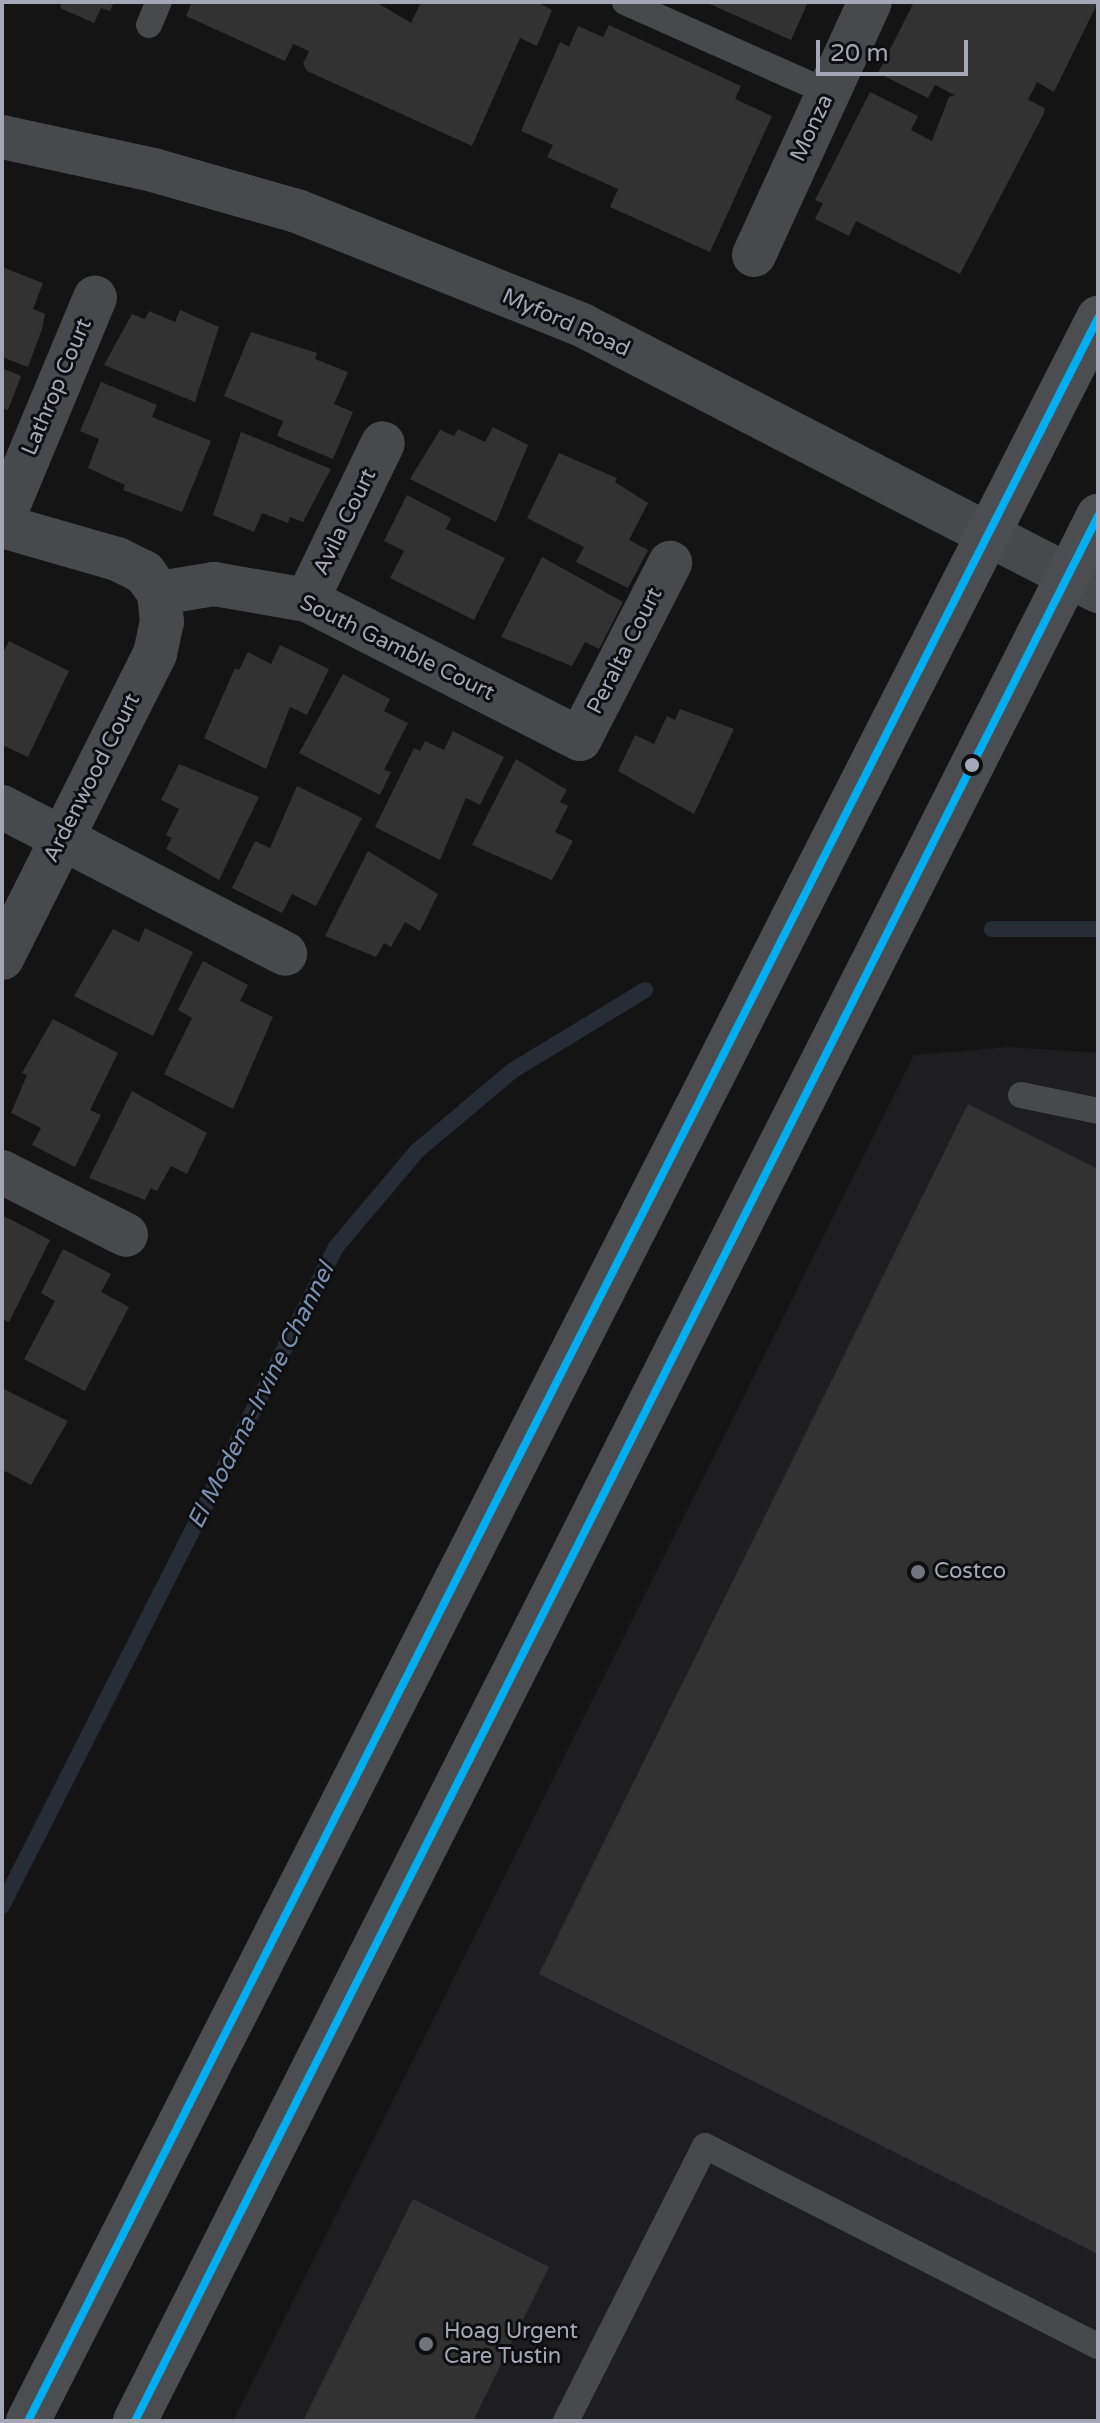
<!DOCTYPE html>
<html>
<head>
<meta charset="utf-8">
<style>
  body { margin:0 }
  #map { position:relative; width:1100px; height:2423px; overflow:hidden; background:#141414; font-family:"Varela Round",sans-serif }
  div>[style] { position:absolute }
  .built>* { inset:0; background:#1e1e20 }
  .stream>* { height:16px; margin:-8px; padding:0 8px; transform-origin:8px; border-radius:8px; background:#272d36 }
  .building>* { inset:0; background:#323233 }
  .service>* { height:26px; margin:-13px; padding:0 13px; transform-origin:13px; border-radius:13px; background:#48494d }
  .minor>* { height:44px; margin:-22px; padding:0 22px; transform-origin:22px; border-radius:22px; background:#48494d }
  .tertiary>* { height:44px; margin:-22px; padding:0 22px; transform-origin:22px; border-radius:22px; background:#48494d }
  .secondary>* { height:44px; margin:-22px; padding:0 22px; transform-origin:22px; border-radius:22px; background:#4c4d51 }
  .bus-1>* { height:8px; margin:-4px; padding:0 4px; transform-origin:4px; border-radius:4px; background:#00aff2 }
  .dots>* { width:22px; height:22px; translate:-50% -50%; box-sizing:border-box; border:4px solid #0e0e10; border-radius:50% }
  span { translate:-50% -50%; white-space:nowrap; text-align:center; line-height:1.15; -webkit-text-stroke:6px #0e0e10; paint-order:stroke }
  .street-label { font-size:22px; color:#a4a8b6 }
  .poi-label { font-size:22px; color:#a4a8b6 }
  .left { translate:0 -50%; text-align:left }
  .water-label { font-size:24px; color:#7a92b2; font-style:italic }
  .frame { position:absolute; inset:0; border:4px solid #a4a8b6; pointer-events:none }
  .scale { position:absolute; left:816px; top:40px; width:152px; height:36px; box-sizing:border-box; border:4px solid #a4a8b6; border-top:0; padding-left:10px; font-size:24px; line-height:28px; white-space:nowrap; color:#a4a8b6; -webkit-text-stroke:6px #0e0e10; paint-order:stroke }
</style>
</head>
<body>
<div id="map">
  <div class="built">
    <div style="clip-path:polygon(1009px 1047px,1098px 1053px,1098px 2421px,233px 2421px,914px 1055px)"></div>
  </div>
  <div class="stream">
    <div style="left:992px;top:929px;width:106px"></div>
    <div style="left:2px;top:1906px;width:739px;rotate:-63.12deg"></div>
    <div style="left:336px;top:1247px;width:126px;rotate:-49.8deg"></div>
    <div style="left:417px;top:1151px;width:124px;rotate:-40.1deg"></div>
    <div style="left:512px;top:1071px;width:156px;rotate:-31.3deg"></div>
  </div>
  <div class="building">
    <div style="clip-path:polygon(62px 2px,114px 2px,110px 11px,101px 8px,94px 23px,60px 8px)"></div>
    <div style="clip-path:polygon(192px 2px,376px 2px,411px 23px,421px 2px,537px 2px,552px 10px,537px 46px,520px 38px,472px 146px,307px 71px,303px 64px,309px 51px,293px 44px,285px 61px,186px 16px)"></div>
    <div style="clip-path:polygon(705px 2px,808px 2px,791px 40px)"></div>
    <div style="clip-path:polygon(914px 2px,1098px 2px,1054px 92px,1037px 82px,1028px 100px,1045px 108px,1044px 113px,960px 274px,856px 221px,849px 236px,815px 219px,823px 203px,815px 200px,870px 92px,918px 116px,911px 130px,932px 141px,949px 97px,955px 95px,935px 85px,928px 98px,878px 73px)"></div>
    <div style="clip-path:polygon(609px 25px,741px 86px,735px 99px,772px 116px,710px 252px,610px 207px,618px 189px,547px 157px,553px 145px,521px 131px,560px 42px,569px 47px,578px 26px,603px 37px)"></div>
    <div style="clip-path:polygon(2px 267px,43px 283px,33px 309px,45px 314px,42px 329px,28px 367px,2px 357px)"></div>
    <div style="clip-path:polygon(180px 310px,219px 327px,195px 402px,104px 365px,132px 314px,145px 319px,149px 311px,175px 322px)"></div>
    <div style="clip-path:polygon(251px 332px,317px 353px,315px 359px,348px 372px,334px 404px,353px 412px,333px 459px,277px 436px,283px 421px,224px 396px)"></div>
    <div style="clip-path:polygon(2px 368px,21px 376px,8px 410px,2px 408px)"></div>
    <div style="clip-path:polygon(101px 382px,157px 405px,152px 417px,211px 441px,182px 512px,123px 490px,125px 485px,88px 468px,99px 439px,80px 431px)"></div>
    <div style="clip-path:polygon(493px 427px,528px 445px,496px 522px,410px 479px,440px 430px,454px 436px,458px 429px,485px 442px)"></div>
    <div style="clip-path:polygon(241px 432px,331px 469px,303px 522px,290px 517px,288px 523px,262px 513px,254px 532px,213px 515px)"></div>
    <div style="clip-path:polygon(559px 453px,617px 478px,615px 482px,648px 503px,629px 540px,648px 550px,628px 588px,576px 562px,584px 547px,527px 518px)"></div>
    <div style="clip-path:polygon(407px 495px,451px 518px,446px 529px,505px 558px,474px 620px,390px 578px,404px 551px,384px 541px)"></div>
    <div style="clip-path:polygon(542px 557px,623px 602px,599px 649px,585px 642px,572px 666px,501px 637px)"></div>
    <div style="clip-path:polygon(9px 641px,69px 671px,28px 757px,2px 745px,2px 655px)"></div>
    <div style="clip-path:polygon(280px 645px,329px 669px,307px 715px,290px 707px,266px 769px,204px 738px,235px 668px,239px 670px,248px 652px,271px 664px)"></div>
    <div style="clip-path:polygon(343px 674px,390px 699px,384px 711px,408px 723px,384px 770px,391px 772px,380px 795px,299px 753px)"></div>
    <div style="clip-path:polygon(680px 709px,734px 729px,694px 814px,618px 771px,635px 735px,654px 744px,667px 716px,675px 720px)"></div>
    <div style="clip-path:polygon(453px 731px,504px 757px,480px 805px,466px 798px,440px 860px,375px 827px,414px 748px,420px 751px,425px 741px,444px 750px)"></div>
    <div style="clip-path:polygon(516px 759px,567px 790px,560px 802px,568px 806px,555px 832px,573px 841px,552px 880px,472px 845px)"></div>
    <div style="clip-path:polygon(179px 764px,259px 797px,219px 880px,166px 849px,172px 838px,166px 835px,179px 809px,161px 800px)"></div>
    <div style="clip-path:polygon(297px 786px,362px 818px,316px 906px,292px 894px,282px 913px,232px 888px,255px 841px,270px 848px)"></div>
    <div style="clip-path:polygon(368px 851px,438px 894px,420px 931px,405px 922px,391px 947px,384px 943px,376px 957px,325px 936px)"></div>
    <div style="clip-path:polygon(145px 928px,193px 952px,153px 1036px,74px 996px,113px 929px,139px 942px)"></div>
    <div style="clip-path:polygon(203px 961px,248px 985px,240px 1001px,273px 1017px,233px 1109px,164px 1074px,192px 1018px,178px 1010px)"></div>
    <div style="clip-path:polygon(53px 1019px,118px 1053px,90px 1110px,101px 1115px,75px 1167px,32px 1145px,41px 1128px,11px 1113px,27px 1075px,22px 1073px)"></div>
    <div style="clip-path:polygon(132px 1091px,207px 1133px,187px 1174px,171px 1166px,157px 1191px,151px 1188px,145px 1200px,89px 1178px)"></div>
    <div style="clip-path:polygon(968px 1104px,1098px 1169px,1098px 2254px,539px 1974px)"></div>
    <div style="clip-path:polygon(2px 1215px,50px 1240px,9px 1322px,2px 1319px)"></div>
    <div style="clip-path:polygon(63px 1249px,111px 1274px,101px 1292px,129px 1307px,85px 1391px,24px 1359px,55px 1301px,41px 1293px)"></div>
    <div style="clip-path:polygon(2px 1388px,68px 1421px,31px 1485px,5px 1471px,2px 1477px)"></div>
    <div style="clip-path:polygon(413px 2199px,549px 2267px,473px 2421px,303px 2421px)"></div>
  </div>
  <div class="service">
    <div style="left:625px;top:2px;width:223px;rotate:24deg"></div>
    <div style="left:149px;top:25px;width:25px;rotate:-67deg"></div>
    <div style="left:1021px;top:1095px;width:79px;rotate:11.7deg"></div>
    <div style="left:566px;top:2421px;width:308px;rotate:-63.2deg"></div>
    <div style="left:705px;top:2146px;width:441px;rotate:27deg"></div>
  </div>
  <div class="minor">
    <div style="left:754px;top:255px;width:278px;rotate:-65.4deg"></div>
    <div style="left:2px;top:521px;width:242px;rotate:-67.4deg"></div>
    <div style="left:2px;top:526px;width:120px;rotate:16deg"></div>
    <div style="left:117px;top:559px;width:30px;rotate:26deg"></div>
    <div style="left:144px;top:572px;width:26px;rotate:54deg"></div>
    <div style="left:159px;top:593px;width:56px;rotate:-9.3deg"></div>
    <div style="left:214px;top:584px;width:94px;rotate:9.8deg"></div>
    <div style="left:307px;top:600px;width:306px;rotate:27deg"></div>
    <div style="left:580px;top:739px;width:198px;rotate:-62.9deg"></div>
    <div style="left:307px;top:600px;width:174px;rotate:-64.2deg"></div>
    <div style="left:2px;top:807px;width:319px;rotate:27.4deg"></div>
    <div style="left:2px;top:958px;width:340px;rotate:-63.3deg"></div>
    <div style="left:155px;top:654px;width:33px;rotate:-78deg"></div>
    <div style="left:162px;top:622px;width:29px;rotate:-96deg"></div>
    <div style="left:2px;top:1172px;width:139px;rotate:26.9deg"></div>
  </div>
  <div class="tertiary">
    <div style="left:2px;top:137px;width:155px;rotate:12.3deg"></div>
    <div style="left:153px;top:170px;width:150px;rotate:15.9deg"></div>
    <div style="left:297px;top:211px;width:307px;rotate:21.8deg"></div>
    <div style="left:582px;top:325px;width:581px;rotate:27.27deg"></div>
  </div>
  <div class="secondary">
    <div style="left:28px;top:2421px;width:2360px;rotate:-63.03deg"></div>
    <div style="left:135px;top:2421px;width:2135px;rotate:-63.18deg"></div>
  </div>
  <div class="bus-1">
    <div style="left:28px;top:2421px;width:2360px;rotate:-63.03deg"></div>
    <div style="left:135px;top:2421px;width:2135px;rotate:-63.18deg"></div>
  </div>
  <div class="dots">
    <div style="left:972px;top:765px;background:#a4a8b6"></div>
    <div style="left:918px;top:1572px;background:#72747d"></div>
    <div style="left:426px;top:2344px;background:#72747d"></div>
  </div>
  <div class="street-label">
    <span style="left:812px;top:128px;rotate:-65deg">Monza</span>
    <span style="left:566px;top:323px;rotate:24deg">Myford Road</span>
    <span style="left:57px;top:387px;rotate:-67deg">Lathrop Court</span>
    <span style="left:345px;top:522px;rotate:-64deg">Avila Court</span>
    <span style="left:397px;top:648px;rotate:26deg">South Gamble Court</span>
    <span style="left:625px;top:651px;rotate:-63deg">Peralta Court</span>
    <span style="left:92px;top:778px;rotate:-63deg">Ardenwood Court</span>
  </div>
  <div class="poi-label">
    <span class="left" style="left:934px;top:1572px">Costco</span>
    <span class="left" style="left:444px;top:2344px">Hoag Urgent<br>Care Tustin</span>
  </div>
  <div class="water-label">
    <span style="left:261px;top:1396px;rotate:-63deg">El Modena-Irvine Channel</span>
  </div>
  <div class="frame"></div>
  <div class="scale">20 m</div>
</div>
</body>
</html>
